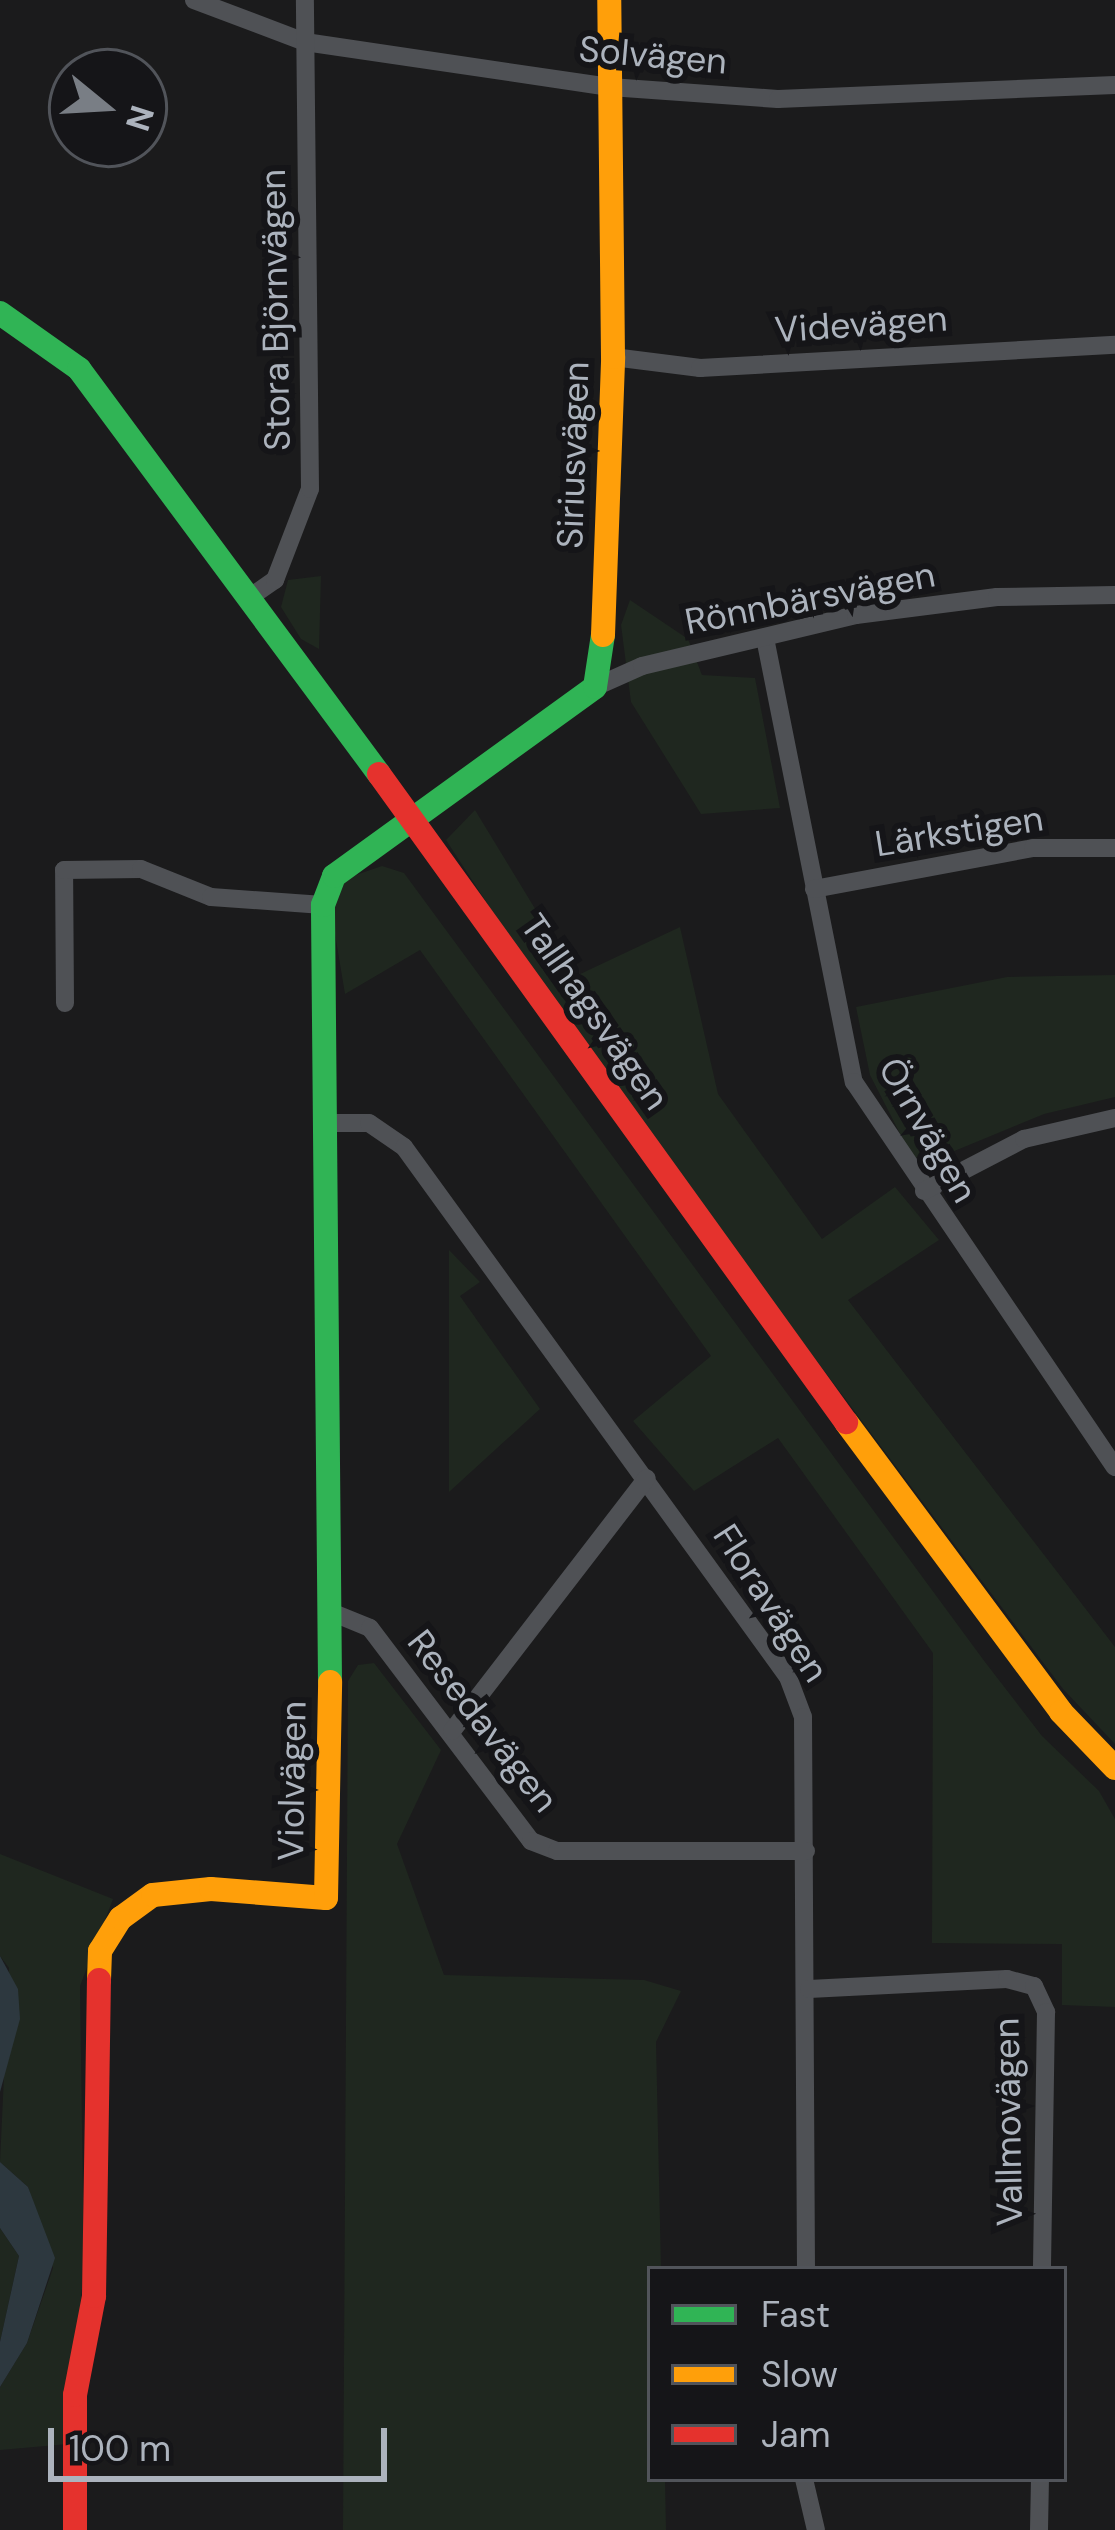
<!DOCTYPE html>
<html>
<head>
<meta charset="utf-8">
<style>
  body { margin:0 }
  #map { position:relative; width:1115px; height:2530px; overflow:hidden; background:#1b1b1c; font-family:"DM Sans",sans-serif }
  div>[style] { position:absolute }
  .green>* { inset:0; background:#1f271f }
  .water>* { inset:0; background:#2d383f }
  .street>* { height:18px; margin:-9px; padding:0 9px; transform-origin:9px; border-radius:9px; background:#4f5155 }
  .fast>* { height:24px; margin:-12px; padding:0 12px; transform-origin:12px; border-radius:12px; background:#30b455 }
  .slow>* { height:24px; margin:-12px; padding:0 12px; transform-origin:12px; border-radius:12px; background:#ff9f0a }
  .jam>* { height:24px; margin:-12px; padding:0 12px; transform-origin:12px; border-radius:12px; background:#e5322d }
  span { translate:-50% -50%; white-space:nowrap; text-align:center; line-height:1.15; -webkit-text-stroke:12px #151518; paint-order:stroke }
  .street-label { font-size:36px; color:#acb3bd }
  .legend { position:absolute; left:647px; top:2266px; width:420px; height:216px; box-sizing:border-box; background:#151518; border:3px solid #51545a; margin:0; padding:15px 21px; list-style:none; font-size:36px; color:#acb3bd }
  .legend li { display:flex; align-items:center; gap:24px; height:60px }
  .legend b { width:60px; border:3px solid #51545a }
  .north { position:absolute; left:48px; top:48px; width:120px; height:120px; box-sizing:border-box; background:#151518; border:3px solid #51545a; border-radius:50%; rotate:108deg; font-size:33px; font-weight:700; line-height:48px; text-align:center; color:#acb3bd }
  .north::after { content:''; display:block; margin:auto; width:42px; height:54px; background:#797e85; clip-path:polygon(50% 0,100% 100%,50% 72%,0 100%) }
  .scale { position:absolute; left:48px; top:2428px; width:339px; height:54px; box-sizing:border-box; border:6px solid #acb3bd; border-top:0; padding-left:15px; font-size:36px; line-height:42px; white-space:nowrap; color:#acb3bd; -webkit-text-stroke:9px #151518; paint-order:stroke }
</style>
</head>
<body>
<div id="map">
  <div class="green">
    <div style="clip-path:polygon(321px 576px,319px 649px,301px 639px,281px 607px,288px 580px)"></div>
    <div style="clip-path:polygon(630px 600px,688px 639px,702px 675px,755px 678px,780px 808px,701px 814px,631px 702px,621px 625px)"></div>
    <div style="clip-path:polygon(475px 810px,576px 976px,680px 927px,718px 1094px,822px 1239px,895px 1187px,939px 1240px,848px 1300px,1115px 1647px,1115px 1744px,1063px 1689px,732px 1248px,496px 917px,446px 840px)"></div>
    <div style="clip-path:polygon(382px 866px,404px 873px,985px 1662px,1042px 1736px,1099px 1791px,1115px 1819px,1115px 2007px,1062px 2005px,1062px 1944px,932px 1943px,933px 1653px,778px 1438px,694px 1491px,633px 1421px,711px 1356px,420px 950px,345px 994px,331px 910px,347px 878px)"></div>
    <div style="clip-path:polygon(1115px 975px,1115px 1097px,1044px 1114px,935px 1159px,912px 1157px,870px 1075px,856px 1007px,1007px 977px)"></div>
    <div style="clip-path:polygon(449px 1250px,480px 1282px,460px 1296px,540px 1409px,449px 1492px)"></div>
    <div style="clip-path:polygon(374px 1663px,441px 1750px,397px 1844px,444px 1975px,644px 1980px,681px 1991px,656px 2042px,661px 2269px,650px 2269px,650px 2479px,665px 2479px,666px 2530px,343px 2530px,348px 1681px,358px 1665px)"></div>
    <div style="clip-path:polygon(0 1854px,113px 1899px,80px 1986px,84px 2266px,68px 2444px,0 2450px,0 2387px,27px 2343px,53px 2268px,28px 2187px,0 2162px,9px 1968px,0 1956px)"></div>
    <div style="clip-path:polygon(0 2228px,19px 2256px,0 2342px)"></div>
  </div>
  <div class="water">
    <div style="clip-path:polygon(0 1956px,18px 1989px,20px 2019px,0 2092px)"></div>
    <div style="clip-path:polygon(0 2162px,28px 2187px,55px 2258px,27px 2343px,0 2387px,0 2342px,19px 2256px,0 2228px)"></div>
  </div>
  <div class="street">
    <div style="left:194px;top:0;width:119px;rotate:20.7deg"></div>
    <div style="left:305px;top:42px;width:308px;rotate:8.4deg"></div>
    <div style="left:610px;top:87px;width:168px;rotate:4.1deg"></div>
    <div style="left:778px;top:99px;width:337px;rotate:-2.4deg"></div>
    <div style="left:613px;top:357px;width:88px;rotate:7.2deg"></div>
    <div style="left:700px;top:368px;width:416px;rotate:-3.2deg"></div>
    <div style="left:249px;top:598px;width:32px;rotate:-35deg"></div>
    <div style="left:275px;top:580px;width:97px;rotate:-69deg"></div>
    <div style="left:310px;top:489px;width:489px;rotate:-90.6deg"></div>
    <div style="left:765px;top:638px;width:453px;rotate:78.7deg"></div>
    <div style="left:854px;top:1082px;width:465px;rotate:55.9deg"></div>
    <div style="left:595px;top:687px;width:51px;rotate:-24.1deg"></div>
    <div style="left:642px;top:666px;width:220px;rotate:-13.4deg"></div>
    <div style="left:856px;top:615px;width:142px;rotate:-7.3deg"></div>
    <div style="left:997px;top:597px;width:118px;rotate:-1deg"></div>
    <div style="left:814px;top:889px;width:223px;rotate:-10.6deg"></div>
    <div style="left:1033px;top:848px;width:82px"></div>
    <div style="left:65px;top:1003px;width:133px;rotate:-90.4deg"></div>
    <div style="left:64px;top:870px;width:77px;rotate:-0.7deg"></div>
    <div style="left:141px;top:869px;width:75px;rotate:21.8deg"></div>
    <div style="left:211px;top:897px;width:112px;rotate:4.1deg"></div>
    <div style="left:329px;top:1123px;width:40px"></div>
    <div style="left:369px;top:1123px;width:42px;rotate:34.4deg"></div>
    <div style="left:404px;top:1147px;width:654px;rotate:54.08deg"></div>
    <div style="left:788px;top:1677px;width:43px;rotate:69.4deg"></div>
    <div style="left:803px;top:1717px;width:552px;rotate:89.69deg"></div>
    <div style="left:924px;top:1191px;width:113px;rotate:-27.5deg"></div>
    <div style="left:1024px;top:1139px;width:93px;rotate:-13deg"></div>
    <div style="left:331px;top:1612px;width:42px;rotate:22.3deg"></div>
    <div style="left:370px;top:1628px;width:267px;rotate:52.9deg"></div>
    <div style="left:531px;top:1841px;width:28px;rotate:21deg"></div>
    <div style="left:557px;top:1851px;width:249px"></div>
    <div style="left:452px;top:1731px;width:319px;rotate:-52.4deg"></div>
    <div style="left:809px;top:1989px;width:198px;rotate:-2.9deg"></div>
    <div style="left:1007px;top:1979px;width:28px;rotate:15deg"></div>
    <div style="left:1034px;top:1986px;width:29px;rotate:65deg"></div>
    <div style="left:1046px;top:2012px;width:257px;rotate:90.9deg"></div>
    <div style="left:804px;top:2479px;width:52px;rotate:76.8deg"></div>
    <div style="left:1039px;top:2530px;width:51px;rotate:-88.9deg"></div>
  </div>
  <div class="fast">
    <div style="left:0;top:313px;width:97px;rotate:35.3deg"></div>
    <div style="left:79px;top:369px;width:504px;rotate:53.47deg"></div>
    <div style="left:330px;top:1682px;width:777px;rotate:-90.52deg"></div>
    <div style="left:323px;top:905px;width:31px;rotate:-69deg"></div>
    <div style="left:334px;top:876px;width:322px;rotate:-35.9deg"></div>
    <div style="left:595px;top:687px;width:53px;rotate:-81.3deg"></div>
  </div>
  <div class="slow">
    <div style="left:603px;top:635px;width:278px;rotate:-87.9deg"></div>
    <div style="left:613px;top:357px;width:357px;rotate:-90.6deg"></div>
    <div style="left:846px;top:1422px;width:361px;rotate:53.4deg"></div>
    <div style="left:1061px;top:1712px;width:78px;rotate:46deg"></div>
    <div style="left:99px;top:1980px;width:29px;rotate:-88deg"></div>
    <div style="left:100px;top:1951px;width:39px;rotate:-58deg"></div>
    <div style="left:121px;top:1918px;width:39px;rotate:-36deg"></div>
    <div style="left:153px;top:1895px;width:58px;rotate:-5.9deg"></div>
    <div style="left:211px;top:1889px;width:115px;rotate:4.5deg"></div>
    <div style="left:326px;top:1898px;width:216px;rotate:-88.9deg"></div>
  </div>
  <div class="jam">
    <div style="left:379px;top:774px;width:799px;rotate:54.22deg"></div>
    <div style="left:75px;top:2530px;width:135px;rotate:-90deg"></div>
    <div style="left:75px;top:2395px;width:101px;rotate:-79.1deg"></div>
    <div style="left:94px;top:2296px;width:316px;rotate:-89.1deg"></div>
  </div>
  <div class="street-label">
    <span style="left:653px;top:55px;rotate:5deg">Solvägen</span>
    <span style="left:275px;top:310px;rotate:-91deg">Stora Björnvägen</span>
    <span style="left:861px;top:324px;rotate:-4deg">Videvägen</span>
    <span style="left:573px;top:455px;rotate:-88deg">Siriusvägen</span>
    <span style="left:810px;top:598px;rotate:-11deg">Rönnbärsvägen</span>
    <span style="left:959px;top:831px;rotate:-9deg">Lärkstigen</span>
    <span style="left:595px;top:1012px;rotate:55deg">Tallhagsvägen</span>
    <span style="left:928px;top:1130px;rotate:60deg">Örnvägen</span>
    <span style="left:771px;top:1603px;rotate:57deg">Floravägen</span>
    <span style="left:483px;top:1721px;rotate:52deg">Resedavägen</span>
    <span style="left:292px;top:1781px;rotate:-89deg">Violvägen</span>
    <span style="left:1008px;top:2122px;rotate:-91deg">Vallmovägen</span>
  </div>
  <ul class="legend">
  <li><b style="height:15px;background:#30b455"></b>Fast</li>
  <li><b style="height:15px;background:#ff9f0a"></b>Slow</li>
  <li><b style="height:15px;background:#e5322d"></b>Jam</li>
  </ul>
  <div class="north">N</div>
  <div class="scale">100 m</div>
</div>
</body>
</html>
